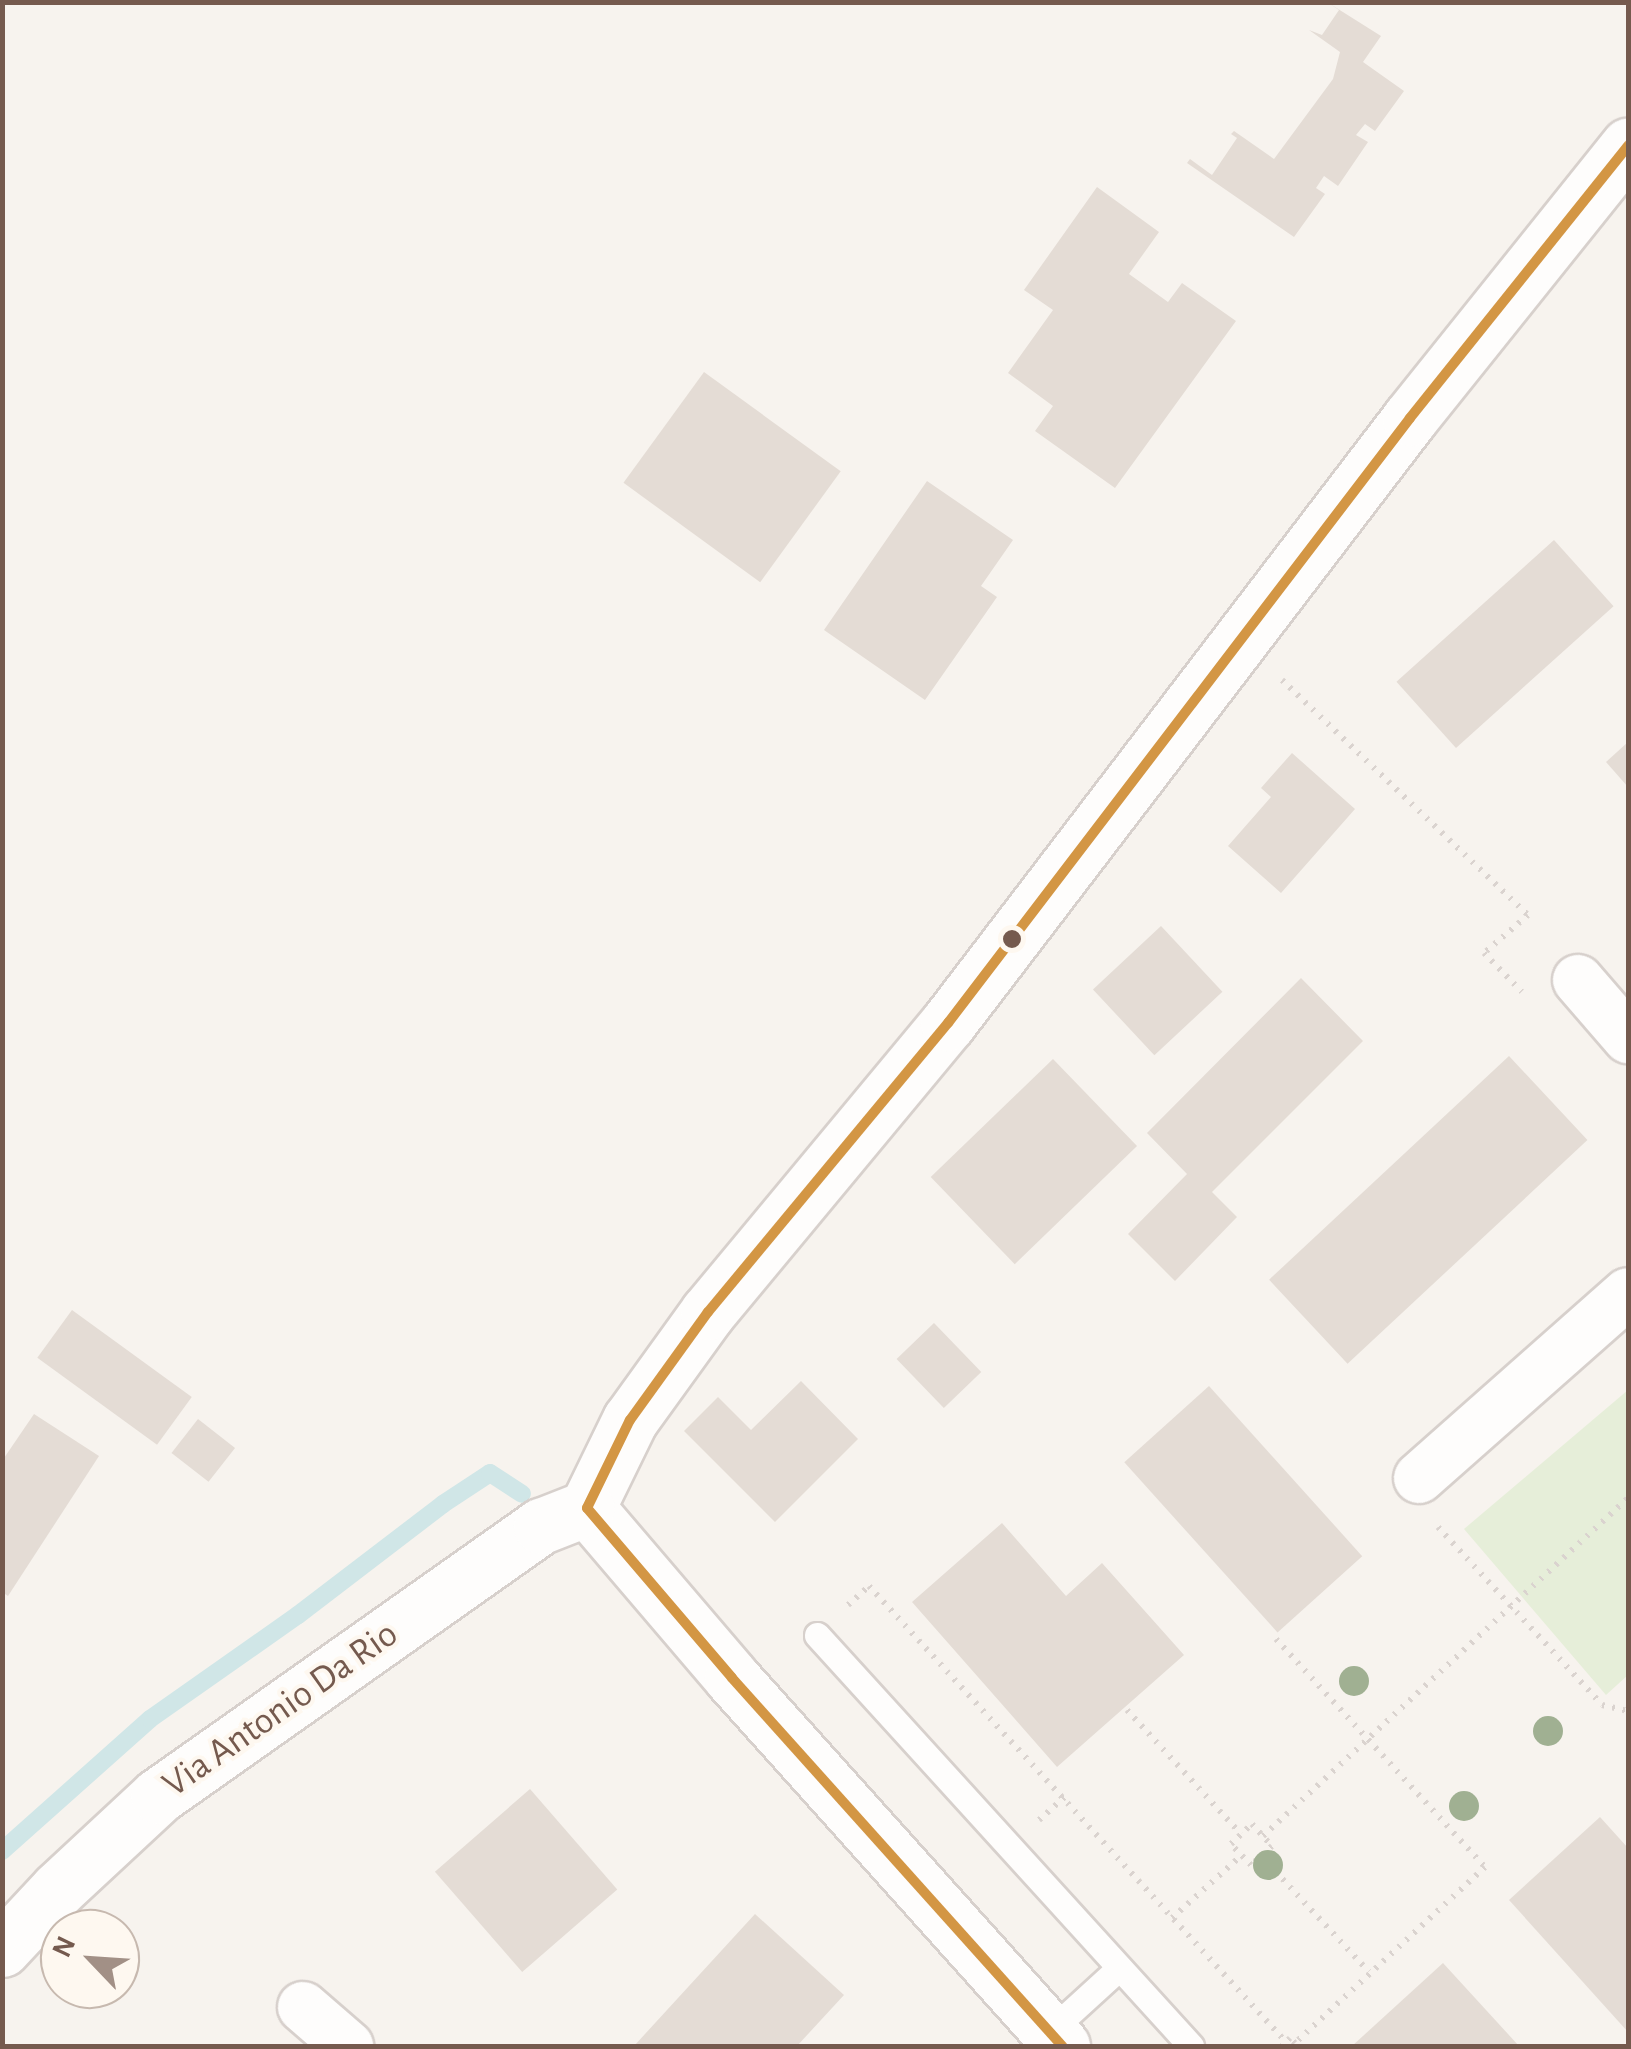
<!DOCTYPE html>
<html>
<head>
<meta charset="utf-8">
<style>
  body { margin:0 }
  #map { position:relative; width:1631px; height:2049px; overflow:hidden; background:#f7f3ee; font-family:"Alegreya Sans",sans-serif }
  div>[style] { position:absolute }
  .green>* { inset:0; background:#e6eed9 }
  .stream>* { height:18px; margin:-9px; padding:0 9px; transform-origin:9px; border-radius:9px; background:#d0e6e7 }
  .building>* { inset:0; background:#e4dcd5; transform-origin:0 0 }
  .path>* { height:6px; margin-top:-3px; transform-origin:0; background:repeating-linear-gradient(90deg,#dad3cf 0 2.5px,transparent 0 10.5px) }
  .roads { filter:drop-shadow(2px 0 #d7d0cc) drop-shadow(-2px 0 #d7d0cc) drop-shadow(0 2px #d7d0cc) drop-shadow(0 -2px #d7d0cc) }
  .lane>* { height:25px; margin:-12.5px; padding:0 12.5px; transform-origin:12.5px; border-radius:12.5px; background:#fefdfc }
  .street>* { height:50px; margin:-25px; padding:0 25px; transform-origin:25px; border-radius:25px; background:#fefdfc }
  .secondary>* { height:55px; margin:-27.5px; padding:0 27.5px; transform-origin:27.5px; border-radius:27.5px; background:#fefdfc }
  .bus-1>* { height:10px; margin:-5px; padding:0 5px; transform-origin:5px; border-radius:5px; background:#d39644 }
  .trees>* { width:30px; height:30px; margin:-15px; border-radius:50%; background:#a0b092 }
  .dots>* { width:28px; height:28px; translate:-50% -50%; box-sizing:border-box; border:5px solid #fef8f0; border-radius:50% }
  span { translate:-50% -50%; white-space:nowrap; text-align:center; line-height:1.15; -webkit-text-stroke:8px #fef8f0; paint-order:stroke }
  .street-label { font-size:38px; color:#755a4e }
  .frame { position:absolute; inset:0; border:5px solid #755a4e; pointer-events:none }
  .north { position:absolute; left:40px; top:1909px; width:100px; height:100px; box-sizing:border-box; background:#fef8f0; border:2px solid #c7b9af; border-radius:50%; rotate:295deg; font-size:28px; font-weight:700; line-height:40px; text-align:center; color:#755a4e }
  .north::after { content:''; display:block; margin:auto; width:35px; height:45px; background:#a29086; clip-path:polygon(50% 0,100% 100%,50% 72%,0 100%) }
</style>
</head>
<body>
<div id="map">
  <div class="green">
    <div style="clip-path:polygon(1628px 1390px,1628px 1675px,1606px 1695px,1464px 1529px)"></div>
  </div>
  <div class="stream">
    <div style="left:2px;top:1851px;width:198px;rotate:-41.7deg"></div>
    <div style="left:150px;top:1719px;width:181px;rotate:-35.1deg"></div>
    <div style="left:298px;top:1615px;width:183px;rotate:-37.4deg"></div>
    <div style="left:443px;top:1504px;width:56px;rotate:-33.4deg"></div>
    <div style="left:490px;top:1473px;width:38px;rotate:33deg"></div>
  </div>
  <div class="building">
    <div style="clip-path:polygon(1327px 2px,1381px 36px,1363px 62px,1404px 91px,1375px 131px,1365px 124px,1356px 135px,1368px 142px,1338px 186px,1324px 176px,1316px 188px,1325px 194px,1294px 237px,1187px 163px,1190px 159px,1212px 175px,1237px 138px,1231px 134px,1234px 131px,1274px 159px,1333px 79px,1340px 52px,1309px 30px,1322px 35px,1339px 10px)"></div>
    <div style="clip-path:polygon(1097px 187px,1159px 232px,1129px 274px,1168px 302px,1182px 283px,1236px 321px,1115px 488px,1035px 431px,1053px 406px,1008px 373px,1053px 310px,1024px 290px)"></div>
    <div style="left:704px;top:372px;width:169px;height:137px;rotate:36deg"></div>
    <div style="clip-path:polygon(927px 481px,1013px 540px,981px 586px,997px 597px,925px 700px,824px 630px)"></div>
    <div style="left:1554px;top:540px;width:89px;height:212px;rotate:48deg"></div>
    <div style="clip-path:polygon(1628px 742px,1628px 787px,1606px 762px)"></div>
    <div style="clip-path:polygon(1292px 753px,1355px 809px,1281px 893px,1228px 846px,1271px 797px,1261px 788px)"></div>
    <div style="left:1161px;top:926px;width:90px;height:93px;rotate:47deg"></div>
    <div style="clip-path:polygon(1301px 978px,1363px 1041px,1212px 1192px,1237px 1217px,1175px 1281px,1128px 1234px,1187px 1174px,1147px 1133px)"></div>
    <div style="left:1509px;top:1056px;width:115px;height:328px;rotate:47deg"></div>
    <div style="left:1053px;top:1059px;width:121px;height:170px;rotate:46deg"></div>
    <div style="left:72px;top:1310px;width:148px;height:59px;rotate:36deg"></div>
    <div style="left:934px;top:1323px;width:68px;height:52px;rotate:46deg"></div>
    <div style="clip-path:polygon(801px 1381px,858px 1439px,775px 1522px,684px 1431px,718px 1397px,751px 1430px)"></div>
    <div style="left:1209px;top:1386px;width:229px;height:114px;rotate:48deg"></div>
    <div style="clip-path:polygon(34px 1414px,99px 1456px,8px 1596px,2px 1592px,2px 1461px)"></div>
    <div style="left:198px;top:1419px;width:47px;height:43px;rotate:38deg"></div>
    <div style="clip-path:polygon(1002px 1523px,1066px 1596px,1102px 1563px,1184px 1655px,1057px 1767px,912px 1602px)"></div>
    <div style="left:530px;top:1789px;width:133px;height:126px;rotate:49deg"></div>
    <div style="clip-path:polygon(1600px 1817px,1628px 1848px,1628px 2032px,1509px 1900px)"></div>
    <div style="clip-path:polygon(755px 1914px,844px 1995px,797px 2046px,634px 2046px)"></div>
    <div style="clip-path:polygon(1443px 1963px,1519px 2046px,1352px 2046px)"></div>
  </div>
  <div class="path">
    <div style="left:1282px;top:680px;width:340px;rotate:43.7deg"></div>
    <div style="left:1528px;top:915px;width:58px;rotate:139.2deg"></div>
    <div style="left:1484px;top:953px;width:54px;rotate:45.7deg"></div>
    <div style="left:1438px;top:1527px;width:242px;rotate:47.3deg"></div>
    <div style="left:1602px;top:1705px;width:27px;rotate:13deg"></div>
    <div style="left:848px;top:1605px;width:28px;rotate:-42deg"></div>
    <div style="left:869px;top:1586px;width:618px;rotate:47.56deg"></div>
    <div style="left:1276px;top:1639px;width:309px;rotate:47.5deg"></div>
    <div style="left:1485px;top:1867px;width:259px;rotate:137.2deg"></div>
    <div style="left:1295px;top:2043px;width:7px;rotate:-135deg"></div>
    <div style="left:1290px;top:2038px;width:11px;rotate:135deg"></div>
    <div style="left:1127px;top:1710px;width:168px;rotate:47.4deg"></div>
    <div style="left:1039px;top:1820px;width:39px;rotate:-42deg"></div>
    <div style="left:1252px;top:1824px;width:30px;rotate:48deg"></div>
    <div style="left:1272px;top:1846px;width:28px;rotate:138deg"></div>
    <div style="left:1251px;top:1865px;width:29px;rotate:-134deg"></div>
    <div style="left:1231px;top:1844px;width:29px;rotate:-44deg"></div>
    <div style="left:1263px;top:1836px;width:497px;rotate:-42.8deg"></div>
    <div style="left:1261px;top:1856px;width:158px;rotate:47deg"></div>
    <div style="left:1172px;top:1918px;width:94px;rotate:-42deg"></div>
  </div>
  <div class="roads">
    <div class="lane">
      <div style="left:817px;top:1635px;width:556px;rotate:47.7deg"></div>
      <div style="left:1049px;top:2032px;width:95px;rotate:-42.4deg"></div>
    </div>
    <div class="street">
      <div style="left:1578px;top:980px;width:77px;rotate:49.2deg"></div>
      <div style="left:1419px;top:1478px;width:279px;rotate:-41.5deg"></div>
      <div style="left:303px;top:2007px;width:60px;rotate:40.9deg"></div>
    </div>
    <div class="secondary">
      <div style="left:587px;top:1508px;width:98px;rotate:-64deg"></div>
      <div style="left:630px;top:1420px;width:133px;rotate:-54.2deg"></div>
      <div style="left:708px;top:1312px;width:376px;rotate:-50.3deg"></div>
      <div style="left:948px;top:1023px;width:761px;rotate:-52.63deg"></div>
      <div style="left:1410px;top:418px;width:349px;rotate:-51.3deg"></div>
      <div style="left:587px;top:1508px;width:223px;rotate:49.5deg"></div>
      <div style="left:732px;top:1678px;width:494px;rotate:48.1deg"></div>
      <div style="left:2px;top:1949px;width:82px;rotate:-47deg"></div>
      <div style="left:58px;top:1889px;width:137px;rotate:-42.9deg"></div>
      <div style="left:158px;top:1796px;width:469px;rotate:-35.2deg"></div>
      <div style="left:541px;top:1526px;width:49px;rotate:-21.4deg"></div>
    </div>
  </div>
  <div class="bus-1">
    <div style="left:587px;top:1508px;width:98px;rotate:-64deg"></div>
    <div style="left:630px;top:1420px;width:133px;rotate:-54.2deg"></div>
    <div style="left:708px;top:1312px;width:376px;rotate:-50.3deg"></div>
    <div style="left:948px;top:1023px;width:761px;rotate:-52.63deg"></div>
    <div style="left:1410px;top:418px;width:349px;rotate:-51.3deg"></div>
    <div style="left:587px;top:1508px;width:223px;rotate:49.5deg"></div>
    <div style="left:732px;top:1678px;width:494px;rotate:48.1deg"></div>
  </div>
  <div class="trees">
    <div style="left:1354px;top:1681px"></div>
    <div style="left:1548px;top:1731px"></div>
    <div style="left:1464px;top:1806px"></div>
    <div style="left:1268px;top:1865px"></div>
  </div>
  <div class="dots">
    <div style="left:1012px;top:939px;background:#755a4e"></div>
  </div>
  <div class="street-label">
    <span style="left:281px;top:1710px;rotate:-35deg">Via Antonio Da Rio</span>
  </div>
  <div class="frame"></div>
  <div class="north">N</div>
</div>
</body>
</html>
